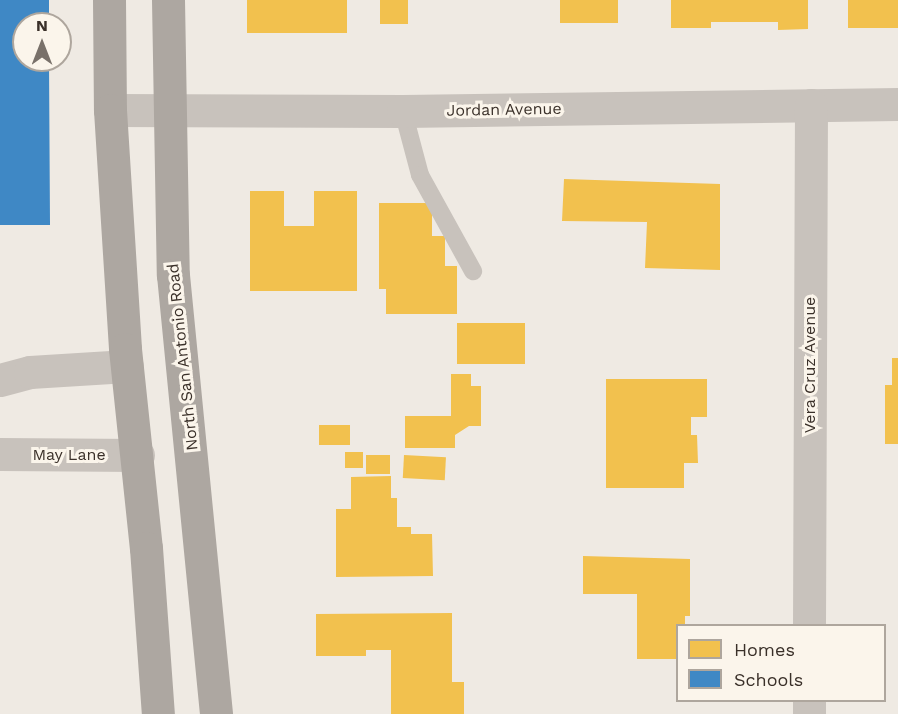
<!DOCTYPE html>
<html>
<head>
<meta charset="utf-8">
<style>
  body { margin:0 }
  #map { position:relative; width:898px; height:714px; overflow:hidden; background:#efeae3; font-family:"Work Sans",sans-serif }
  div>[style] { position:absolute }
  .homes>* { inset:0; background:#f2c14e; transform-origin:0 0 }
  .schools>* { inset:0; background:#3f88c5 }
  .lane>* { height:18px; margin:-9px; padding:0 9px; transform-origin:9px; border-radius:9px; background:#c8c2bc }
  .street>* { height:33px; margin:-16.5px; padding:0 16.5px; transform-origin:16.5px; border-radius:16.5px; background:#c8c2bc }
  .primary>* { height:33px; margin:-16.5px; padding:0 16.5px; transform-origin:16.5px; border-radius:16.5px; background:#ada7a1 }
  span { translate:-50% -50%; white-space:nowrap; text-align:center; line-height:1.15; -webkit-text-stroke:6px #fbf5eb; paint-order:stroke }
  .street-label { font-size:16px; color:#3a3029 }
  .legend { position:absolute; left:676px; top:624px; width:210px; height:78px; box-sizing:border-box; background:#fbf5eb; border:2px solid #aea69d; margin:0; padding:8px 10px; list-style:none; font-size:18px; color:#3a3029 }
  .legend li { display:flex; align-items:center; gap:12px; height:30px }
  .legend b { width:30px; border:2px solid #aea69d }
  .north { position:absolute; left:12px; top:12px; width:60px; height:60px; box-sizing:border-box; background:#fbf5eb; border:2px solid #aea69d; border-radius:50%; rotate:0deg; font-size:16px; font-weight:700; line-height:24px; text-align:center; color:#3a3029 }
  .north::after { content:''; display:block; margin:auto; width:21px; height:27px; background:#79716a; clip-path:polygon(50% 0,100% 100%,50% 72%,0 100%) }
</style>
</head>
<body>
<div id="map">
  <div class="homes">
    <div style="left:247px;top:0;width:100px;height:33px"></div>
    <div style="left:380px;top:0;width:28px;height:24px"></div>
    <div style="left:560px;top:0;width:58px;height:23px"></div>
    <div style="clip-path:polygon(671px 0,808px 0,808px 29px,778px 30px,778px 22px,711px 22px,711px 28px,671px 28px)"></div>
    <div style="left:848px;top:0;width:50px;height:28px"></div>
    <div style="clip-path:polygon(564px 179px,720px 184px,720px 270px,645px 268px,647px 222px,562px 221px)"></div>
    <div style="clip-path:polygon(250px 191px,284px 191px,284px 226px,314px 226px,314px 191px,357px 191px,357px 291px,250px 291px)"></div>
    <div style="clip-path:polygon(379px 203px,432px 203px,432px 236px,445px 236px,445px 266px,457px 266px,457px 314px,386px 314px,386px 289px,379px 289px)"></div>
    <div style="left:457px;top:323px;width:68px;height:41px"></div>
    <div style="clip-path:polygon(892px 358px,898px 358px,898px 444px,885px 444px,885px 385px,892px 385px)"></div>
    <div style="clip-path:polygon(451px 374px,471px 374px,471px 386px,481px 386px,481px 426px,469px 426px,455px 435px,455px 448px,405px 448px,405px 416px,451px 416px)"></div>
    <div style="clip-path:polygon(606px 379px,707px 379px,707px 417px,691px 417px,691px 435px,697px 435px,698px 463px,684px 463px,684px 488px,606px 488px)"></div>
    <div style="left:319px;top:425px;width:31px;height:20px"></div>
    <div style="left:345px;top:452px;width:18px;height:16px"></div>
    <div style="left:366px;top:455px;width:24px;height:19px"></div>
    <div style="left:404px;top:455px;width:42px;height:23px;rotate:3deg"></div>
    <div style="clip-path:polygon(391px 476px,391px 498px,397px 498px,397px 527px,411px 527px,411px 534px,432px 534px,433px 576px,336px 577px,336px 509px,351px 509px,351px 477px)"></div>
    <div style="clip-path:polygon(583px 556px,690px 559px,690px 616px,685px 616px,685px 626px,678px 626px,678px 659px,637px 659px,637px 594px,583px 594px)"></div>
    <div style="clip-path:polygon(452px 613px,452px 682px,464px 682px,464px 714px,391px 714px,391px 650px,366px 650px,366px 656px,316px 656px,316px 614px)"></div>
  </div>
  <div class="schools">
    <div style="clip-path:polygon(0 0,49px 0,49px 24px,24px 24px,24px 60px,49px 60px,50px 225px,0 225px)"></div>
  </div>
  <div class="lane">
    <div style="left:403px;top:111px;width:66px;rotate:75.1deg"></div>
    <div style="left:420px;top:175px;width:110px;rotate:61.1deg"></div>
  </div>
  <div class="street">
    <div style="left:110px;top:110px;width:293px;rotate:0.2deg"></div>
    <div style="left:403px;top:111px;width:495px;rotate:-0.8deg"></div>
    <div style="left:0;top:380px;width:31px;rotate:-15deg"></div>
    <div style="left:30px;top:372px;width:97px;rotate:-3.5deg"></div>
    <div style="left:0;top:454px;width:138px;rotate:0.4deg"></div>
    <div style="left:809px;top:626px;width:521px;rotate:-89.78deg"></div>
    <div style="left:809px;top:714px;width:14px;rotate:-90deg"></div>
  </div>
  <div class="primary">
    <div style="left:109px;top:0;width:110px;rotate:89.5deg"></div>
    <div style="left:110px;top:110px;width:239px;rotate:86.4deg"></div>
    <div style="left:125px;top:349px;width:200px;rotate:84deg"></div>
    <div style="left:146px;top:548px;width:166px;rotate:85.9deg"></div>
    <div style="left:168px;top:0;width:275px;rotate:89deg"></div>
    <div style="left:173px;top:275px;width:441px;rotate:84.4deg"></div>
  </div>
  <div class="street-label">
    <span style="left:504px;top:110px;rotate:-1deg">Jordan Avenue</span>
    <span style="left:183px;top:357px;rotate:-96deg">North San Antonio Road</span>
    <span style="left:810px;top:365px;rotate:-90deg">Vera Cruz Avenue</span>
    <span style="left:69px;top:455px">May Lane</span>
  </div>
  <ul class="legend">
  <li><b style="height:16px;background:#f2c14e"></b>Homes</li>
  <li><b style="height:16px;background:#3f88c5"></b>Schools</li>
  </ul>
  <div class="north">N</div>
</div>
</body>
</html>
